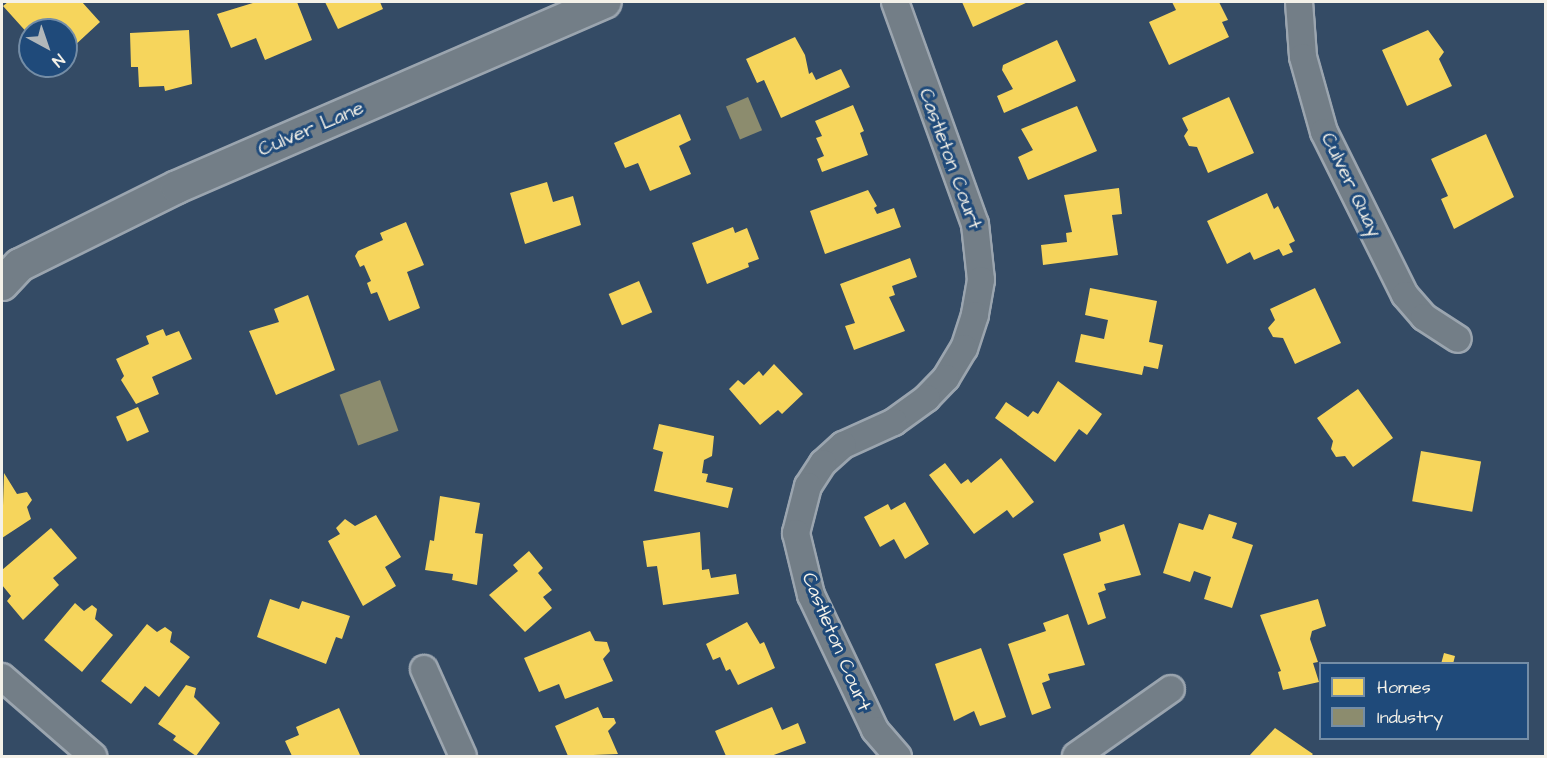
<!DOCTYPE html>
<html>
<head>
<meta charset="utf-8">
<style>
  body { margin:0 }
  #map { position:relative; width:1547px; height:758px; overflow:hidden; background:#344b65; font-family:"Architects Daughter",sans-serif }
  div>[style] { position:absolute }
  .homes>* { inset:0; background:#f6d55c; transform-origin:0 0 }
  .industry>* { inset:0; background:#8c8c6e; transform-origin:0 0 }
  .roads { filter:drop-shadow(2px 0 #9ba5af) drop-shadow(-2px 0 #9ba5af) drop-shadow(0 2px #9ba5af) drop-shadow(0 -2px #9ba5af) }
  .minor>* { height:26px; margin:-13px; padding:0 13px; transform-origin:13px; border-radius:13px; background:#737e87 }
  .tertiary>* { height:32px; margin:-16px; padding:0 16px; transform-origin:16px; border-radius:16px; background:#737e87 }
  span { translate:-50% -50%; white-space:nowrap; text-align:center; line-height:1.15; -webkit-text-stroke:6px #1f4a7a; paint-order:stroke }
  .street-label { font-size:20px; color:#f4f1e8 }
  .frame { position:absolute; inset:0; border:3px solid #f4f1e8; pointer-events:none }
  .legend { position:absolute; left:1319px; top:662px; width:210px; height:78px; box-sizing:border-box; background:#1f4a7a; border:2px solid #748da6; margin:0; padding:8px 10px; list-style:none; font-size:18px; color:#f4f1e8 }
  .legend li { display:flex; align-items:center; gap:12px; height:30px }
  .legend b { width:30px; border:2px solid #748da6 }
  .north { position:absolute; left:18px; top:18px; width:60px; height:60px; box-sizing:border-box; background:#1f4a7a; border:2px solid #748da6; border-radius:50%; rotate:140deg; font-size:16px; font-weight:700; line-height:24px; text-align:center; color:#f4f1e8 }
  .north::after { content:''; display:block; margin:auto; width:21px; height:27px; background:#b1b7ba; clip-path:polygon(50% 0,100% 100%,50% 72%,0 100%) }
</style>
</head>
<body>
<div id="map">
  <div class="homes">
    <div style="clip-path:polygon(8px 2px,82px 2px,100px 22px,73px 47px,66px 39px,66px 30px,55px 27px,30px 30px,30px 36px,3px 6px)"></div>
    <div style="clip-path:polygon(256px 2px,297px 2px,312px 40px,265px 60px,256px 38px,231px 48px,217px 14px)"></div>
    <div style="clip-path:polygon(325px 2px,380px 2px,383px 9px,338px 29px)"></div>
    <div style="clip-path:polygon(962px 2px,1028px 2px,973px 27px)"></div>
    <div style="clip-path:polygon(1172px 2px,1219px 2px,1228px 20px,1222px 22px,1229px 37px,1169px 65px,1149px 22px,1176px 10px)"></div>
    <div style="clip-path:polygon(189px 30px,192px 84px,165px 91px,164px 86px,139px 87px,138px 67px,131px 67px,130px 33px)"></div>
    <div style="clip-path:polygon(1428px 30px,1444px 52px,1439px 59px,1452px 86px,1407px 106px,1382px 50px)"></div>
    <div style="clip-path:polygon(795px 37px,805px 55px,809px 74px,812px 72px,816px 80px,841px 69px,850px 87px,781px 118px,764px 80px,757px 83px,746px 59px)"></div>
    <div style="clip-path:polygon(1057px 40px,1076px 81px,1004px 113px,997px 96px,1013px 89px,1002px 70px,1003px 65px)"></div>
    <div style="clip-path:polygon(1229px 97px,1254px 153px,1208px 173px,1197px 147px,1189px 146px,1184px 136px,1188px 130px,1182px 118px)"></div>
    <div style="clip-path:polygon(853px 105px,864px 131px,860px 133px,868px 155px,822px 172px,817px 159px,824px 156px,816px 138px,822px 136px,815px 121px)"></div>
    <div style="clip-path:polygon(1077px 106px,1097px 151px,1028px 180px,1018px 157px,1033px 150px,1021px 129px)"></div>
    <div style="clip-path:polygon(680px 114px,691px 140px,679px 146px,691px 174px,650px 191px,638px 163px,625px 168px,614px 143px)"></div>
    <div style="clip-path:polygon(1486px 134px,1514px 197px,1454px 229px,1441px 199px,1448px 196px,1431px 159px)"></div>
    <div style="clip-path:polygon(547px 182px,553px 202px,573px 196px,581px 225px,525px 244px,510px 193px)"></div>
    <div style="clip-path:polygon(1119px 188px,1122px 214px,1112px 215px,1118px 255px,1043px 265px,1041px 245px,1067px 242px,1066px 233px,1072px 232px,1064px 195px)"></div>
    <div style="clip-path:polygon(868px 190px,877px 206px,874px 208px,877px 214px,894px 208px,901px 227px,825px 254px,810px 211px)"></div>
    <div style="clip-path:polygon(1267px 193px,1274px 209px,1278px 206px,1295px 241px,1289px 244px,1293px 252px,1283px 256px,1279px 249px,1254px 260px,1250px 252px,1227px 264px,1207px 221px)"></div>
    <div style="clip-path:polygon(406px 222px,424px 265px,407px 272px,420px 308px,389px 321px,377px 292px,371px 294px,367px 283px,371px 281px,364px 265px,360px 267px,355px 256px,358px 251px,383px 240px,380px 233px)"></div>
    <div style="clip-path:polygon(733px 227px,735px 233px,747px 228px,759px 259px,748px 263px,749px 267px,707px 284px,692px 243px)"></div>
    <div style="clip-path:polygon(910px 258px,917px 277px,892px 286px,895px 295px,889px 297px,905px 331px,854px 350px,845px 326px,855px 323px,840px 284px)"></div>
    <div style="left:639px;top:281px;width:34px;height:33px;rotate:67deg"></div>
    <div style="clip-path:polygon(1090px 288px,1157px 301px,1149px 342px,1163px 345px,1158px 369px,1144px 366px,1142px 375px,1075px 362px,1081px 334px,1104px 339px,1108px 320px,1085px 315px)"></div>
    <div style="clip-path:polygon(1315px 288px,1341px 343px,1295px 364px,1283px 338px,1273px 337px,1268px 328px,1275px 320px,1270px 309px)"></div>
    <div style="clip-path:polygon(308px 295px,335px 370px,276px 395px,249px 331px,279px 322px,274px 309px)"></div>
    <div style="clip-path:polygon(163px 329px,166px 336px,179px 331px,192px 359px,152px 377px,159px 394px,136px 404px,121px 380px,124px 376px,116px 359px,149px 344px,146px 336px)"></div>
    <div style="clip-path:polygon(774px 364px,803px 394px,782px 414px,778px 410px,760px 425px,729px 389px,738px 380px,744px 385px,759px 371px,763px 376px)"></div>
    <div style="clip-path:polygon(1058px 381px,1102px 414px,1087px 435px,1079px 429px,1055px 462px,995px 418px,1006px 402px,1028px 417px,1033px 411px,1038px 414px)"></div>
    <div style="clip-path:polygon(1358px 389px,1393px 438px,1353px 467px,1345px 456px,1336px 457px,1331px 449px,1333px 441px,1317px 418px)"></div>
    <div style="left:138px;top:407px;width:27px;height:24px;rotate:66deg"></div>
    <div style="clip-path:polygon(659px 424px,714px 436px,712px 456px,704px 460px,702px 473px,708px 474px,706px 482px,733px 488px,728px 508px,654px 491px,663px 452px,653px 449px)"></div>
    <div style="left:1421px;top:451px;width:61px;height:51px;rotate:10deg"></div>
    <div style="clip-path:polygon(1001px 458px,1034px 502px,1013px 518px,1007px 510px,974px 534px,929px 475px,945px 463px,961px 484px,968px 479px,971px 483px)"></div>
    <div style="clip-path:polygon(4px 473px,17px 494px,27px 492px,32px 500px,27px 507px,31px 519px,2px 538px)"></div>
    <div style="clip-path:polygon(440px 496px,480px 503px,475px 533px,483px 534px,477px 585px,452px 580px,453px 574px,425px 570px,430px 540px,434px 541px)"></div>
    <div style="clip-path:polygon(905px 502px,929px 544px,905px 559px,894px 539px,880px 547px,864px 517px,888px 504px,891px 510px)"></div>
    <div style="clip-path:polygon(1209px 514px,1237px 523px,1232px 538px,1253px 545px,1232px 608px,1204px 599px,1211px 577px,1194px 571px,1190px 582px,1163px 573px,1179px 523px,1203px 530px)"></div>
    <div style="clip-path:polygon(376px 515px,401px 557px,385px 567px,396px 586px,363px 606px,328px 541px,340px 534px,336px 528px,345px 519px,355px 526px)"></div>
    <div style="clip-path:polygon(1124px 524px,1141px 575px,1104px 584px,1106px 590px,1098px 593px,1106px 618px,1088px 625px,1063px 554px,1101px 541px,1099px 533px)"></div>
    <div style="clip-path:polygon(51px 528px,77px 558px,53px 578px,59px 585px,23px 620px,7px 601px,11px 596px,2px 585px,2px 570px)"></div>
    <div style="clip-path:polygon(700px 532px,702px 570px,709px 569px,711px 578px,736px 574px,739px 594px,663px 605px,657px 566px,647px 567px,643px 541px)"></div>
    <div style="clip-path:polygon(529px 551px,543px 568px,538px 573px,552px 590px,543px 597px,552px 608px,525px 632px,489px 595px,518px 571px,513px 565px)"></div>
    <div style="clip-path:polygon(270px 599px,299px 609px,302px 601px,350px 616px,342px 639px,336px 637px,326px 664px,257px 637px)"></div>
    <div style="clip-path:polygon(1318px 599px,1326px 626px,1312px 631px,1310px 639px,1318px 662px,1313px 663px,1319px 682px,1283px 690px,1278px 672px,1281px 671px,1260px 615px)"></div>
    <div style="clip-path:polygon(75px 603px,84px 611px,92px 605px,97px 609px,95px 619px,113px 635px,82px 672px,44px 640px)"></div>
    <div style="clip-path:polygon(1068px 614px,1085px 665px,1048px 674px,1050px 680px,1042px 683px,1051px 708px,1032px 715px,1008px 644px,1046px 631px,1043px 623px)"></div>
    <div style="clip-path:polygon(747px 622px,760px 644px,764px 642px,775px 668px,738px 685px,730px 669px,726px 671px,720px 657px,713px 660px,706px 644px)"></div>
    <div style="clip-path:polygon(147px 624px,157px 632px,165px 627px,172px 632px,170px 642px,190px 657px,159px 697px,145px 686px,131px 704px,101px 681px)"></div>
    <div style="clip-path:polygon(590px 631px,595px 641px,607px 642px,610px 651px,603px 659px,613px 681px,565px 699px,559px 684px,539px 692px,524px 658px)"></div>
    <div style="clip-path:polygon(981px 648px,1006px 717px,980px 726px,974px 711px,954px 721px,935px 664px)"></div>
    <div style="clip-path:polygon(1444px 653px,1455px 656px,1453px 664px,1441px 664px)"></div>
    <div style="clip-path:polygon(186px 685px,196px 688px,194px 697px,220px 723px,196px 756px,173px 740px,176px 736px,158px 724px)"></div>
    <div style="clip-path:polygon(598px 707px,603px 718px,614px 718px,616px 723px,608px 731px,618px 754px,568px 756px,555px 726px)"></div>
    <div style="clip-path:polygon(772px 707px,782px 730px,798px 723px,806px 743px,771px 756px,726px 756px,715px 731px)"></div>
    <div style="clip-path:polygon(339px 708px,360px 755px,292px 756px,285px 741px,299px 735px,296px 727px)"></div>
    <div style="clip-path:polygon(1275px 728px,1313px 754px,1311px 756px,1249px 756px)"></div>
  </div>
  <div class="industry">
    <div style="left:748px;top:97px;width:36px;height:24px;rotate:67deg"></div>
    <div style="left:380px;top:380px;width:54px;height:43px;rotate:70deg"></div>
  </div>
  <div class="roads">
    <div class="minor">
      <div style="left:895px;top:2px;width:236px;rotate:70.2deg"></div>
      <div style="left:975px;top:224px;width:56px;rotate:83.9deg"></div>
      <div style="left:981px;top:280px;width:36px;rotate:100deg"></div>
      <div style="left:975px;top:315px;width:35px;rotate:108deg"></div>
      <div style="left:964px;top:348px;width:35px;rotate:121deg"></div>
      <div style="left:946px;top:378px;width:28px;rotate:134deg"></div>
      <div style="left:927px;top:398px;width:41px;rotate:144deg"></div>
      <div style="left:894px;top:422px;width:56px;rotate:155.7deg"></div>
      <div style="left:843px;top:445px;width:27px;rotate:138deg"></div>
      <div style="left:823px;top:463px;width:27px;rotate:123deg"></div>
      <div style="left:808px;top:486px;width:49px;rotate:104.3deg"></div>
      <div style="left:796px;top:533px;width:64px;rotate:76.4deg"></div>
      <div style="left:811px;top:595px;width:149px;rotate:64.6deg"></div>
      <div style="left:875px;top:730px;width:35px;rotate:49deg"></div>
      <div style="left:1299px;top:2px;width:55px;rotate:85.8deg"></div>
      <div style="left:1303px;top:57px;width:78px;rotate:74.4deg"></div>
      <div style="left:1324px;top:132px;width:182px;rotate:63.6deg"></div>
      <div style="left:1405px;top:295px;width:29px;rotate:49deg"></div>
      <div style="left:1424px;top:317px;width:40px;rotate:32.9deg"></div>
      <div style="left:424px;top:669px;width:95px;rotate:65.9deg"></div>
      <div style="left:2px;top:677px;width:121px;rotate:41deg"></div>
      <div style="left:1076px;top:756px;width:116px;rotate:-35.2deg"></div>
    </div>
    <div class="tertiary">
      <div style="left:2px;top:284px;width:26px;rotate:-47deg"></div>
      <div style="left:20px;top:265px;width:175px;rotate:-26.4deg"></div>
      <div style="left:177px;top:187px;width:466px;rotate:-23.4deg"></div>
    </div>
  </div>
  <div class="street-label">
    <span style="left:311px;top:129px;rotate:-23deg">Culver Lane</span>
    <span style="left:950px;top:159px;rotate:70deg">Castleton Court</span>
    <span style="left:1351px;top:185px;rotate:64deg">Culver Quay</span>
    <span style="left:836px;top:642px;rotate:67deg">Castleton Court</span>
  </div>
  <div class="frame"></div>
  <ul class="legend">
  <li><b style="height:16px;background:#f6d55c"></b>Homes</li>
  <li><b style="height:16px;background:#8c8c6e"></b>Industry</li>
  </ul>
  <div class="north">N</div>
</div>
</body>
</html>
